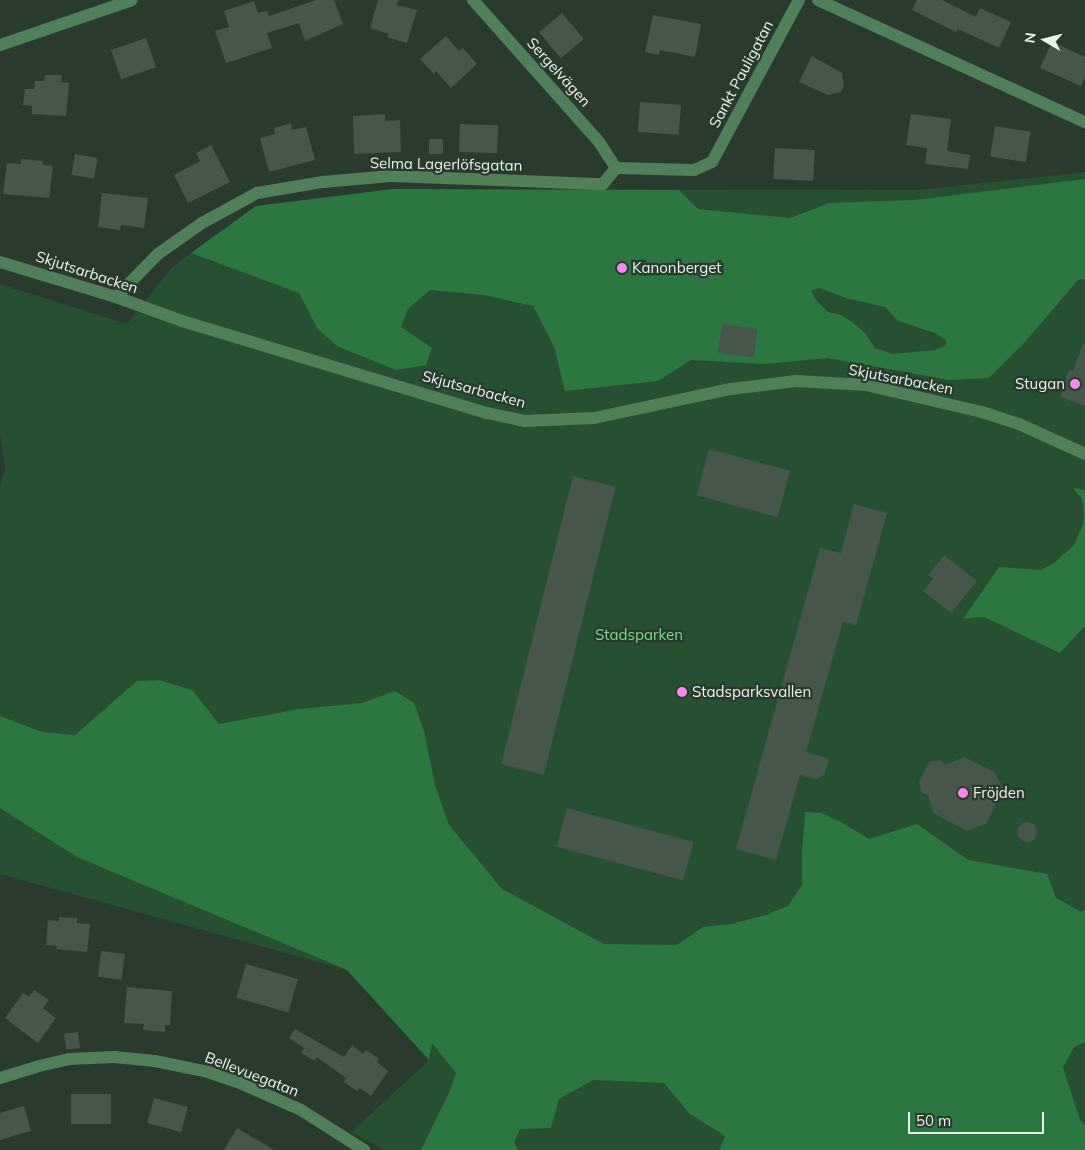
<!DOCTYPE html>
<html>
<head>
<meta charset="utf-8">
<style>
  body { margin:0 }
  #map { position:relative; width:1085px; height:1150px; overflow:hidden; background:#2a3a2d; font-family:Mulish,sans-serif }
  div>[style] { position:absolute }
  .green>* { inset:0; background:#274f31 }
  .forest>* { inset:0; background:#2c7641 }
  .building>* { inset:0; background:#465749; transform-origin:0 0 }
  .round { border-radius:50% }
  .minor>* { height:12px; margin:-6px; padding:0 6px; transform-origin:6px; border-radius:6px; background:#507f5a }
  .dots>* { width:14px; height:14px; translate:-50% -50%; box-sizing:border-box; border:2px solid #2a3a2d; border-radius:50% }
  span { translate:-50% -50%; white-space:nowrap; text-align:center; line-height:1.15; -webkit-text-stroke:4.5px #2a3a2d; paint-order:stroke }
  .street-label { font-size:15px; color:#e8f2e9 }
  .poi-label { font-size:15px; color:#e8f2e9 }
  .left { translate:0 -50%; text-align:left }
  .right { translate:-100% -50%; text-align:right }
  .park-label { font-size:15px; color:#77d98e }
  .north { position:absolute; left:1020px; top:15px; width:50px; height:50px; -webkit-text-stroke:4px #2a3a2d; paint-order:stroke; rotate:278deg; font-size:14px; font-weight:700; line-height:20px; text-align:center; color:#e8f2e9 }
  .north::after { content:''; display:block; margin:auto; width:18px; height:22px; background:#e8f2e9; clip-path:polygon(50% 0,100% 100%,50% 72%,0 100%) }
  .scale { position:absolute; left:908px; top:1112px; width:136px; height:22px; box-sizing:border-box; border:2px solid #e8f2e9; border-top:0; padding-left:6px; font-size:15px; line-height:18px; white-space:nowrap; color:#e8f2e9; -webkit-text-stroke:4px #2a3a2d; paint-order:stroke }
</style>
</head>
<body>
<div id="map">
  <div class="green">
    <div style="clip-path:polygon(1085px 172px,1085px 1150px,384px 1150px,351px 1132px,429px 1060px,347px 970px,0 874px,0 485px,5px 469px,0 436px,0 284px,127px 324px,172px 267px,256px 206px,393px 189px,917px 190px)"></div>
  </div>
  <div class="forest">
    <div style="clip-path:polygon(evenodd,1085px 179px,1085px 279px,1078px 280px,1025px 342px,989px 378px,949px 380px,827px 358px,766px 364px,691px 360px,658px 381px,565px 391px,554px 347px,533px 306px,484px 295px,430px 290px,408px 309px,401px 327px,432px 348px,426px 365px,396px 370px,337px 346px,317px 328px,299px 293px,191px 253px,256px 206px,393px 189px,679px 190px,698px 209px,790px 218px,829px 203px,915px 200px,1085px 179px,819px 288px,846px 298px,885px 307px,898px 321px,935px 333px,946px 340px,946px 345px,935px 350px,893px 354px,875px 348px,865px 333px,852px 322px,841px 315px,828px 312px,816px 300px,811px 291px,819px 288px)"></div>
    <div style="clip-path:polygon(1073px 488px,1085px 490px,1085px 626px,1060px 653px,984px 617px,963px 619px,999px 567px,1041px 570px,1054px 563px,1074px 545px,1083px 524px,1084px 513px,1082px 499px)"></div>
    <div style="clip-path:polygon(159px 680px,192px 690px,219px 724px,299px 709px,362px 703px,395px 691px,414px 703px,424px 731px,435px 785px,449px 825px,502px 889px,604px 944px,677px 945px,703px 927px,731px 924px,766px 915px,788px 906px,802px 885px,802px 852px,805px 812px,821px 813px,841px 822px,869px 839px,917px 824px,968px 860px,1047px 874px,1056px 898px,1081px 912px,1085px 910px,1085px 1042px,1074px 1047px,1063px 1067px,1080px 1120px,1085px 1126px,1085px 1150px,719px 1150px,725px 1136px,690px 1114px,664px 1083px,593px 1080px,559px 1099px,551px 1128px,520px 1129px,514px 1142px,518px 1150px,421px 1150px,449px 1093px,456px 1073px,432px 1043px,429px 1060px,347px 970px,77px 857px,0 808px,0 716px,42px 732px,75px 735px,137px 681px)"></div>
  </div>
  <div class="building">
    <div style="clip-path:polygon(316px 0,334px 0,343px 24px,305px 41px,299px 23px,267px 33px,272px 48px,226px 63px,215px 31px,229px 27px,224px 11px,254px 1px,258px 13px,267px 11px,269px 16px)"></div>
    <div style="clip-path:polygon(378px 0,399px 0,397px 5px,417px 10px,407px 43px,387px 37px,389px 34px,370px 28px)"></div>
    <div style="clip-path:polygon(917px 0,942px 0,976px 17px,980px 8px,1011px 22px,999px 48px,958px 29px,956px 32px,912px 10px)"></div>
    <div style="left:562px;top:13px;width:34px;height:30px;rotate:50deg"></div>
    <div style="clip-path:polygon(653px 15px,701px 24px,695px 57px,660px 50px,659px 55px,645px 52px)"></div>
    <div style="clip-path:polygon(446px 36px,459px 51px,463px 48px,477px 64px,451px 88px,436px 71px,434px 74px,420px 59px)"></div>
    <div style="left:146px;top:38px;width:31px;height:37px;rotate:71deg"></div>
    <div style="clip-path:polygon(1052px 42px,1085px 57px,1085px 77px,1081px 86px,1040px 68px)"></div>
    <div style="clip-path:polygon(812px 56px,842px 73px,844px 86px,841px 92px,828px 95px,799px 82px)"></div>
    <div style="clip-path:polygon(45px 75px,62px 75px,61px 82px,69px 83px,66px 116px,32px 114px,32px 106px,23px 105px,25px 89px,34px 89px,35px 81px,44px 81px)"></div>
    <div style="left:640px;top:102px;width:41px;height:30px;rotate:4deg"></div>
    <div style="clip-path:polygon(385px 114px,385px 121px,400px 120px,401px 152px,354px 154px,353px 116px)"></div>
    <div style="clip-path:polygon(911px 114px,951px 119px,947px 151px,970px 155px,968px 169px,925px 164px,927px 148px,906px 145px)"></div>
    <div style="clip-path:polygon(291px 123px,292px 130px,306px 127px,315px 160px,269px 172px,260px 138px,275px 134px,274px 128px)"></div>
    <div style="left:460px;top:124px;width:38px;height:28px;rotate:2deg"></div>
    <div style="left:995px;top:126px;width:36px;height:31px;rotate:9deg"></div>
    <div style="left:429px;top:139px;width:14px;height:15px"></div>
    <div style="clip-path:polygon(211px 145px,230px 182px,188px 203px,174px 175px,200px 161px,196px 153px)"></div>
    <div style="left:775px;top:148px;width:40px;height:31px;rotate:3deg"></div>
    <div style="left:75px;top:154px;width:23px;height:21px;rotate:10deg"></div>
    <div style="clip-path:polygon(21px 159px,43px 161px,43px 165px,53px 166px,49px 198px,3px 194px,7px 163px,21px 164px)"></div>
    <div style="clip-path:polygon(102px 193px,148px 198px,144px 228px,121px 225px,120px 230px,98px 227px)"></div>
    <div style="left:722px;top:324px;width:36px;height:29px;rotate:8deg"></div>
    <div style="clip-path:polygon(1083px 344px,1085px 344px,1085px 406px,1060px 397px,1069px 370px,1073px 371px)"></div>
    <div style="left:709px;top:449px;width:84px;height:48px;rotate:15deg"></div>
    <div style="left:573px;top:476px;width:44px;height:297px;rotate:14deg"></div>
    <div style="clip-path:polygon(854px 504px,887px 513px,856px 625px,843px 622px,806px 752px,829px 759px,824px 775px,816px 779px,800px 775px,776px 860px,736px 849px,820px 548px,841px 553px)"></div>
    <div style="clip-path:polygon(944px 555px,977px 581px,951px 613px,923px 591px,933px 579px,928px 575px)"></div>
    <div style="clip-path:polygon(964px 757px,995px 772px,1003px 790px,986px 824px,967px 831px,933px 813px,928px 795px,921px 792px,919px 782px,929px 762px,940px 760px,945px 765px)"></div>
    <div style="left:567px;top:808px;width:131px;height:40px;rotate:15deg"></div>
    <div class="round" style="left:1017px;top:822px;width:20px;height:20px"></div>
    <div style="clip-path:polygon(59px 917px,77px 918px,77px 923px,90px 924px,87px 952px,56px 949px,57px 946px,46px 945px,48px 920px,59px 921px)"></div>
    <div style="left:101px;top:951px;width:24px;height:26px;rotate:7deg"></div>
    <div style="left:246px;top:964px;width:54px;height:35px;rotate:16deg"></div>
    <div style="clip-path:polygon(127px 987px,172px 991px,170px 1025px,165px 1025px,165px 1032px,143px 1030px,144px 1024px,124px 1023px)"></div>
    <div style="clip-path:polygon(34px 990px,49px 1000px,43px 1008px,56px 1018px,38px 1043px,5px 1018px,23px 993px,29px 997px)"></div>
    <div style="clip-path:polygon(295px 1029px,344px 1057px,352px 1045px,363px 1054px,366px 1050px,379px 1059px,377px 1062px,388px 1071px,371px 1096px,360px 1088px,357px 1091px,344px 1082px,346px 1078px,317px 1057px,315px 1061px,301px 1053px,304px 1048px,289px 1038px)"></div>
    <div style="left:78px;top:1032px;width:16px;height:14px;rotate:83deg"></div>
    <div style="left:111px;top:1094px;width:30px;height:40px;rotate:90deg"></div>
    <div style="left:154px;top:1098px;width:35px;height:26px;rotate:15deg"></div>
    <div style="clip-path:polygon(24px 1106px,31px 1131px,0 1140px,0 1113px)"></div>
    <div style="clip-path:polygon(237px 1128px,274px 1150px,224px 1150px)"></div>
  </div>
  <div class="minor">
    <div style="left:473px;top:0;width:190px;rotate:48.4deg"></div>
    <div style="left:599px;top:142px;width:31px;rotate:57deg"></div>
    <div style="left:818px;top:0;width:294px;rotate:24.6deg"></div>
    <div style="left:0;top:45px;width:139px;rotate:-18.8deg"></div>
    <div style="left:616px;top:168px;width:78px;rotate:1.5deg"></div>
    <div style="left:694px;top:170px;width:20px;rotate:-24deg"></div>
    <div style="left:712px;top:162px;width:184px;rotate:-61.8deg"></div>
    <div style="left:0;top:262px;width:121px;rotate:16.8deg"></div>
    <div style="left:116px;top:297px;width:70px;rotate:20deg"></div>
    <div style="left:182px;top:321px;width:319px;rotate:16.8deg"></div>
    <div style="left:487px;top:413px;width:39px;rotate:12deg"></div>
    <div style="left:525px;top:421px;width:69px;rotate:-2.5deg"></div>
    <div style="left:594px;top:418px;width:140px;rotate:-12deg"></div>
    <div style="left:731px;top:389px;width:65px;rotate:-7deg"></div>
    <div style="left:796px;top:381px;width:70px;rotate:3.3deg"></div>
    <div style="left:866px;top:385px;width:119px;rotate:13.1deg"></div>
    <div style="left:982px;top:412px;width:39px;rotate:18deg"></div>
    <div style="left:1019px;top:424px;width:72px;rotate:24.4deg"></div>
    <div style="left:116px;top:297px;width:60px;rotate:-45.7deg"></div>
    <div style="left:158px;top:254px;width:54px;rotate:-35.2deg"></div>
    <div style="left:202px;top:223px;width:63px;rotate:-28.6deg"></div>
    <div style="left:257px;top:193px;width:67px;rotate:-9.5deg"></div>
    <div style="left:323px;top:182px;width:68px;rotate:-5deg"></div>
    <div style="left:391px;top:176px;width:212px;rotate:2.2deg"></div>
    <div style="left:603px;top:184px;width:21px;rotate:-51deg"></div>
    <div style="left:0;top:1078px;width:37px;rotate:-17deg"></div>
    <div style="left:35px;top:1067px;width:36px;rotate:-13deg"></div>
    <div style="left:70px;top:1059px;width:44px;rotate:-2.6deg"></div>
    <div style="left:114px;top:1057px;width:41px;rotate:5.6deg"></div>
    <div style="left:155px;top:1061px;width:54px;rotate:11.7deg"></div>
    <div style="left:208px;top:1072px;width:36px;rotate:19deg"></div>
    <div style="left:242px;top:1084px;width:64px;rotate:23.8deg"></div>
    <div style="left:301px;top:1110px;width:75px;rotate:32.4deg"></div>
  </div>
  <div class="dots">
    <div style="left:622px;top:268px;background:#f689ed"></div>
    <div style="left:1075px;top:384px;background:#f689ed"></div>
    <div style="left:682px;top:692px;background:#f689ed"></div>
    <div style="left:963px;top:793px;background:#f689ed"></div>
  </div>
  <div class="street-label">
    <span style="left:559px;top:72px;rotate:48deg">Sergelvägen</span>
    <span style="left:741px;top:74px;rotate:-62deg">Sankt Pauligatan</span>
    <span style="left:446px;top:164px;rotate:1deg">Selma Lagerlöfsgatan</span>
    <span style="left:87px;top:272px;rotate:18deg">Skjutsarbacken</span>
    <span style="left:901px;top:379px;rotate:11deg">Skjutsarbacken</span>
    <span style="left:474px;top:389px;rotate:15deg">Skjutsarbacken</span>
    <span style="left:252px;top:1074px;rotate:21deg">Bellevuegatan</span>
  </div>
  <div class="poi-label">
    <span class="left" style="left:632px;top:268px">Kanonberget</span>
    <span class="right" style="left:1065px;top:384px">Stugan</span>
    <span class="left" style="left:692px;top:692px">Stadsparksvallen</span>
    <span class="left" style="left:973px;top:793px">Fröjden</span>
  </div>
  <div class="park-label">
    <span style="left:639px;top:635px">Stadsparken</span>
  </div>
  <div class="north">N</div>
  <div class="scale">50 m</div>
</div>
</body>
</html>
